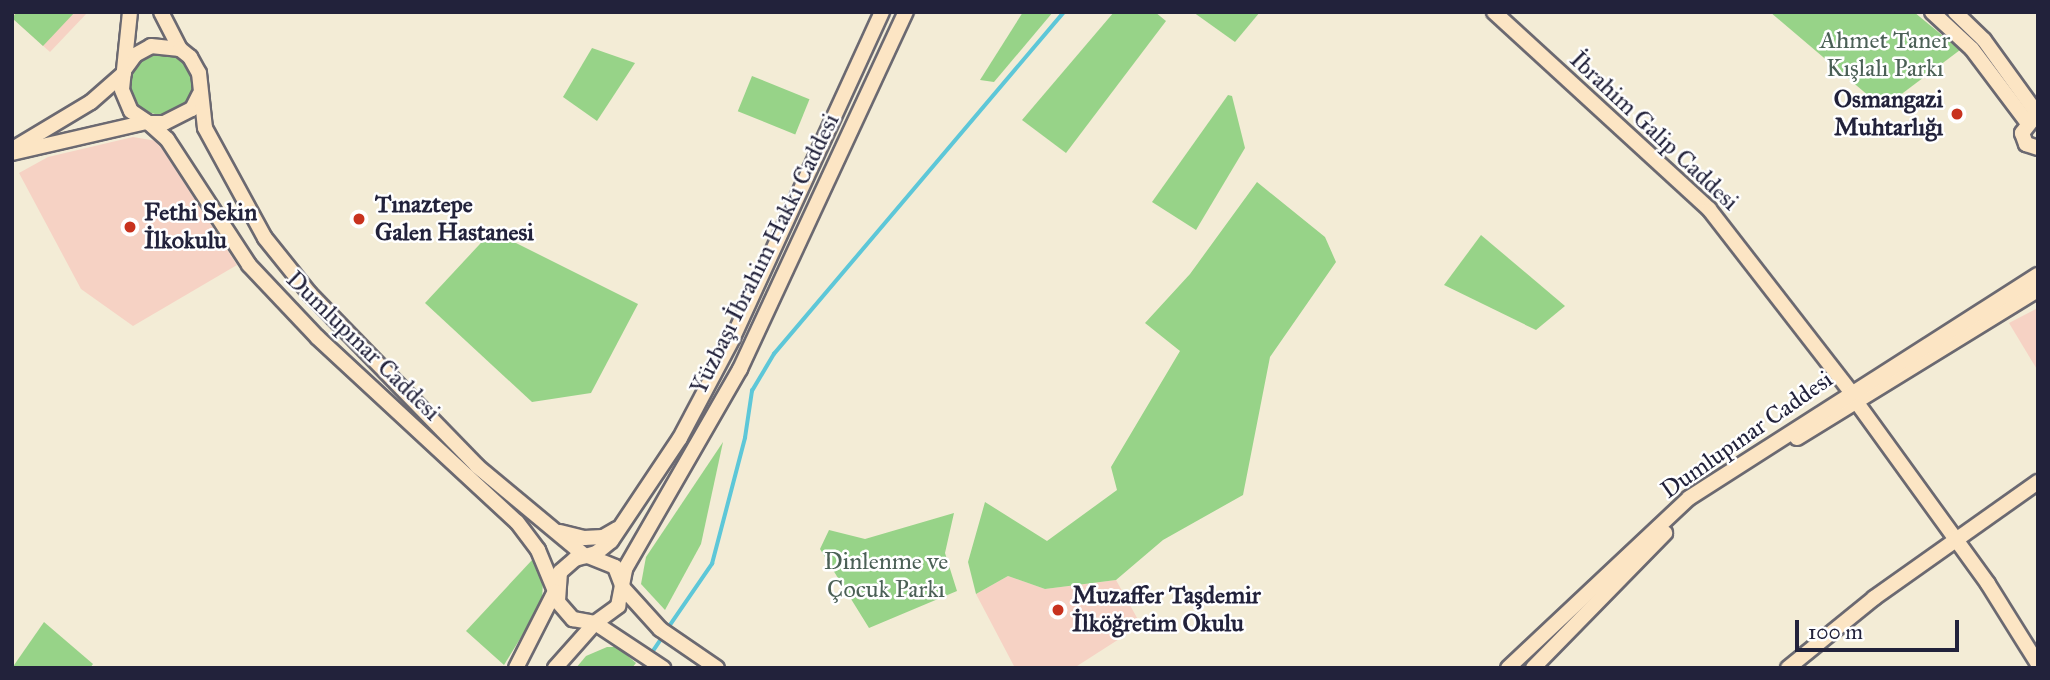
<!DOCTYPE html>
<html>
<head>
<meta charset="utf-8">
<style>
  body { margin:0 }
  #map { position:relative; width:2050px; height:680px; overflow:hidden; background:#f3ecd6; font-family:"IM FELL Great Primer",serif }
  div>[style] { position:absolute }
  .built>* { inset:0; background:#f6d2c4 }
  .green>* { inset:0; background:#97d388; transform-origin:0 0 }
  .round { border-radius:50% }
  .stream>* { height:3.5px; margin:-1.75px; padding:0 1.75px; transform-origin:1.75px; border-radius:1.75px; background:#5dc7d8 }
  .roads { filter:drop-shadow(2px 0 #6b6971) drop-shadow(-2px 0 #6b6971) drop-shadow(0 2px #6b6971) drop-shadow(0 -2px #6b6971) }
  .secondary>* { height:14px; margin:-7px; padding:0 7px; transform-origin:7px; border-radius:7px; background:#fce5c4 }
  .dots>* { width:19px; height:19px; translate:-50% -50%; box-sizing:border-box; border:4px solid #fff; border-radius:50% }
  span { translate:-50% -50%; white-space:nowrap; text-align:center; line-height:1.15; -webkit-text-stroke:5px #fff; paint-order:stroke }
  .park-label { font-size:24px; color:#4b6056 }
  .poi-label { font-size:24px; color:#22223b; font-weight:700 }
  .right { translate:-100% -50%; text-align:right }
  .left { translate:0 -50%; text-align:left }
  .street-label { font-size:24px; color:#22223b }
  .frame { position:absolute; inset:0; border:14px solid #22223b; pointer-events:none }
  .scale { position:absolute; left:1795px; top:620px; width:164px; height:32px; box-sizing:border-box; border:4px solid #22223b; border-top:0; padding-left:9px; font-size:21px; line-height:24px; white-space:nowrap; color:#22223b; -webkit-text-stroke:5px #fff; paint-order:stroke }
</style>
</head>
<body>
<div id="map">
  <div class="built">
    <div style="clip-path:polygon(12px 12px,88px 12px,50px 52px,12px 18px)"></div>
    <div style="clip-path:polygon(133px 137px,157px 141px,237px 265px,133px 326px,81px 289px,19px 173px,48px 157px)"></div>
    <div style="clip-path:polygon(2038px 308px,2038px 371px,2009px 323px)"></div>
    <div style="clip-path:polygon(1008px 576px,1045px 589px,1116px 580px,1141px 625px,1074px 668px,1015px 668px,976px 594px)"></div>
  </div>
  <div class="green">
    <div style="clip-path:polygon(17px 12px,75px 12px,43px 46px,12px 18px)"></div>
    <div style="clip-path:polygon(1023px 12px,1053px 12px,994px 82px,980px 80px)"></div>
    <div style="clip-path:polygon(1114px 12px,1155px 12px,1166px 21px,1066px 153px,1022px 120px)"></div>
    <div style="clip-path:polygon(1193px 12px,1260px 12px,1235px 42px)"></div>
    <div style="clip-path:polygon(1770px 12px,1914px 12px,1960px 50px,1883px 108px)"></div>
    <div style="clip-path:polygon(592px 48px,635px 63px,597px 121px,563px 97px)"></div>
    <div class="round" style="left:130px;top:51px;width:64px;height:64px"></div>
    <div style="left:752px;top:76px;width:62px;height:38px;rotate:22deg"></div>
    <div style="clip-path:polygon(1228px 95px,1232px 96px,1245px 148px,1196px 230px,1152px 202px)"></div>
    <div style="clip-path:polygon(1257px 182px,1325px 237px,1336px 262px,1270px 357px,1243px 495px,1163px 540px,1116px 580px,1045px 589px,1008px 576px,976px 594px,968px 562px,985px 502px,1047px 541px,1117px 490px,1111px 467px,1180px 351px,1145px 323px,1190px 274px)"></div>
    <div style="clip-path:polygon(492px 231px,638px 304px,591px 393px,532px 402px,425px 303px)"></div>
    <div style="clip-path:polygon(1481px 235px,1565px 306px,1536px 330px,1444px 285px)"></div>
    <div style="clip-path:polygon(723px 442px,701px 544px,665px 610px,641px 584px,646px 557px)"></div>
    <div style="clip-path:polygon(954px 513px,945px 553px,957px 591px,869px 628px,820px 549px,829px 530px,865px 539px)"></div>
    <div style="clip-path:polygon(533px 559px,543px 579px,542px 603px,504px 665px,466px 631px)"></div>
    <div style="clip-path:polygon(44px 622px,93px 664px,90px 668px,12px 668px)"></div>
    <div style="clip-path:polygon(607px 647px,617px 647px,636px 663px,632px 668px,576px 668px,586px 656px)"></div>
  </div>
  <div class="stream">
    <div style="left:668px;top:628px;width:78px;rotate:-55.5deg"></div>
    <div style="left:712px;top:564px;width:130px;rotate:-75.3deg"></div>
    <div style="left:745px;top:438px;width:48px;rotate:-81.5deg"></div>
    <div style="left:752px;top:391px;width:43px;rotate:-59.3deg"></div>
    <div style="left:774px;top:354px;width:448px;rotate:-49.7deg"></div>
    <div style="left:651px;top:654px;width:23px;rotate:-56deg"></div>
  </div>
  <div class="roads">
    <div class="secondary">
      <div style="left:130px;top:12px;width:78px;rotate:95.9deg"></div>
      <div style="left:122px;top:90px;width:23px;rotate:67deg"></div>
      <div style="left:131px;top:111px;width:22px;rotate:34deg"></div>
      <div style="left:149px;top:123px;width:15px"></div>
      <div style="left:164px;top:123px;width:31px;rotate:-27deg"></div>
      <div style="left:192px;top:109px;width:16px;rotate:-63deg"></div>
      <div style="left:161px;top:12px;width:42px;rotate:62.8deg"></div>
      <div style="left:882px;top:12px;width:358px;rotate:114.6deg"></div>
      <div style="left:733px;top:338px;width:113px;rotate:117.9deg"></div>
      <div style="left:680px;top:438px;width:124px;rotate:123.8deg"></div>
      <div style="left:611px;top:541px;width:19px;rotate:141deg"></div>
      <div style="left:596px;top:553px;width:22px;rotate:164deg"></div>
      <div style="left:575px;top:559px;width:20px;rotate:139deg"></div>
      <div style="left:560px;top:572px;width:30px;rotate:94deg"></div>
      <div style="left:558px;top:602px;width:23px;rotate:49deg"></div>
      <div style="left:573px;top:619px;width:22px;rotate:10deg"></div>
      <div style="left:595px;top:623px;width:29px;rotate:-36deg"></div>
      <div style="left:618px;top:606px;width:38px;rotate:-79deg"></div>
      <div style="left:625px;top:569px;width:231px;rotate:-60.1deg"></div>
      <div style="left:740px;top:369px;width:394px;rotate:-65.1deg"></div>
      <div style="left:1494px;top:12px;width:292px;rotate:42.5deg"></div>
      <div style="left:1709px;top:209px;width:230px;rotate:52.2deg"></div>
      <div style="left:1932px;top:12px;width:54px;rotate:42.8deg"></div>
      <div style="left:1972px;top:49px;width:91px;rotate:53deg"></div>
      <div style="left:1955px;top:12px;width:40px;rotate:44deg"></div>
      <div style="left:1984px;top:40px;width:92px;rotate:54.2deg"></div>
      <div style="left:125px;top:69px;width:17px;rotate:-54deg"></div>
      <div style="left:135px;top:55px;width:18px;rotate:-29deg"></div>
      <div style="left:151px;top:46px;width:29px;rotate:6deg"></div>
      <div style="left:180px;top:49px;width:13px;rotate:39deg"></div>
      <div style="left:190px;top:57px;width:18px;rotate:61deg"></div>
      <div style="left:199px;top:73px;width:55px;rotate:83.8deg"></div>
      <div style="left:205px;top:128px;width:125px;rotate:61.4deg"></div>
      <div style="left:265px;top:238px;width:72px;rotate:51.2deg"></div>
      <div style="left:310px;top:294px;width:240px;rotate:45.8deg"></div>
      <div style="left:477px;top:466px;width:141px;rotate:39.8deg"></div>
      <div style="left:2033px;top:119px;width:18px;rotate:128deg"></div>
      <div style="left:2022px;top:133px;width:12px;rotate:70deg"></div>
      <div style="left:2026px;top:144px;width:13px;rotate:18deg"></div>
      <div style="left:149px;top:123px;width:24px;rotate:42deg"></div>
      <div style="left:167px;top:139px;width:150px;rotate:56.9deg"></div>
      <div style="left:249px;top:265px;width:99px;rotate:46.6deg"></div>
      <div style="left:317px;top:337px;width:272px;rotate:42.8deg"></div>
      <div style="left:517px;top:522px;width:35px;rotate:53deg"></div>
      <div style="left:538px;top:550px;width:44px;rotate:67.5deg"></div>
      <div style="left:16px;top:147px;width:87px;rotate:-31deg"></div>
      <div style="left:91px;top:102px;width:44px;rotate:-41.3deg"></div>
      <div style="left:12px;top:153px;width:138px;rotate:-13deg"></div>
      <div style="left:1855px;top:400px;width:227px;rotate:54.1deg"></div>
      <div style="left:1988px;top:584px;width:94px;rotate:58deg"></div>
      <div style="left:1797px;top:438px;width:283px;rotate:-31.6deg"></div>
      <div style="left:560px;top:532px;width:25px;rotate:14deg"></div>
      <div style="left:584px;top:538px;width:19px;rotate:-3deg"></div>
      <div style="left:603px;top:537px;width:16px;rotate:-30deg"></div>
      <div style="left:588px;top:556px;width:29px;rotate:22deg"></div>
      <div style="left:615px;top:567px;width:22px;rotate:69deg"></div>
      <div style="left:623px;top:588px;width:55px;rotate:47.9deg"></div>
      <div style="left:660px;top:629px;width:69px;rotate:34.4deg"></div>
      <div style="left:595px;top:623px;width:82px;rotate:33.5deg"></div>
      <div style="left:516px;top:668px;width:86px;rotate:-63.1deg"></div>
      <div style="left:555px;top:668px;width:60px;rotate:-48.4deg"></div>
      <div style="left:1508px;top:668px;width:248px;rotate:-43.2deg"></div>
      <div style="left:1689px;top:498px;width:414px;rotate:-32.6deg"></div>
      <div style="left:1533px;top:668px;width:189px;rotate:-45.6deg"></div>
      <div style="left:1788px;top:668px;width:111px;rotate:-39.1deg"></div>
      <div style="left:1874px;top:598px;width:201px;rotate:-35.3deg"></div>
    </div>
  </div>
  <div class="dots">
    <div style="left:1957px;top:114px;background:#c8321e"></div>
    <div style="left:359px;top:219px;background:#c8321e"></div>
    <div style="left:130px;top:227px;background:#c8321e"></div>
    <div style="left:1058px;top:610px;background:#c8321e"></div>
  </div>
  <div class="park-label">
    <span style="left:1885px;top:55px">Ahmet Taner<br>Kışlalı Parkı</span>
    <span style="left:886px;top:576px">Dinlenme ve<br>Çocuk Parkı</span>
  </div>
  <div class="poi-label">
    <span class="right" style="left:1943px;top:114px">Osmangazi<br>Muhtarlığı</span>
    <span class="left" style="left:375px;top:219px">Tınaztepe<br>Galen Hastanesi</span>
    <span class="left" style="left:144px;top:227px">Fethi Sekin<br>İlkokulu</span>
    <span class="left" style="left:1072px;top:610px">Muzaffer Taşdemir<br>İlköğretim Okulu</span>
  </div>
  <div class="street-label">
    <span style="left:1654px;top:131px;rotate:43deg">İbrahim Galip Caddesi</span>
    <span style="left:765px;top:254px;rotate:-64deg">Yüzbaşı İbrahim Hakkı Caddesi</span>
    <span style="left:363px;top:346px;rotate:44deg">Dumlupınar Caddesi</span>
    <span style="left:1747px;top:435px;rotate:-35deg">Dumlupınar Caddesi</span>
  </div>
  <div class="frame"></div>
  <div class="scale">100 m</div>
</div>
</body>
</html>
